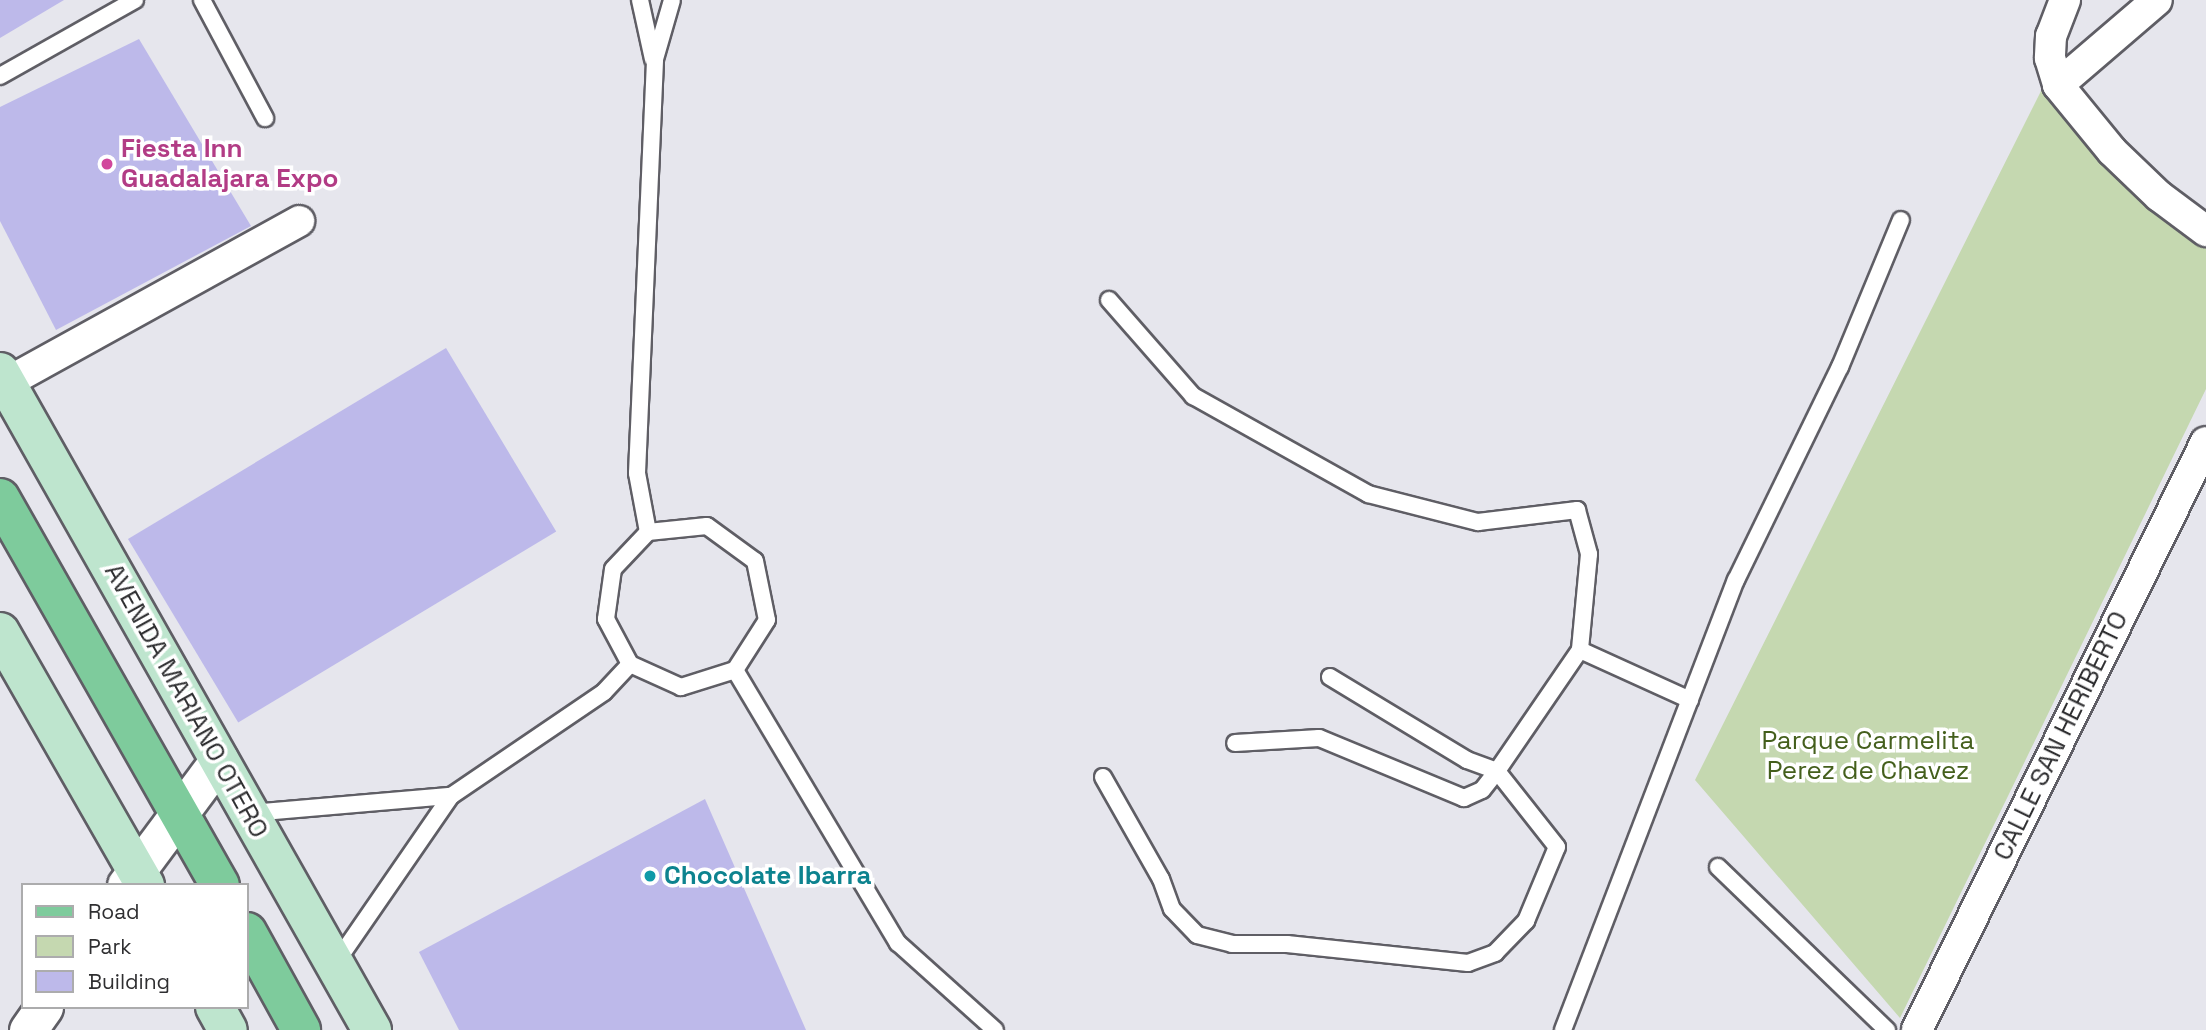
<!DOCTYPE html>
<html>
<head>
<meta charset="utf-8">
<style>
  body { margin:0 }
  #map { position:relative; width:2206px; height:1030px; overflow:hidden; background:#e6e6ed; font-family:"Space Grotesk",sans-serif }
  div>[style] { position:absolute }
  .green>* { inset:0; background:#c5d8b0 }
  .building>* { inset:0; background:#bdb9ea; transform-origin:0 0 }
  .roads { filter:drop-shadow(2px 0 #5f5e65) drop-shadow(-2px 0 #5f5e65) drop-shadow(0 2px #5f5e65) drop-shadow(0 -2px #5f5e65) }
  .service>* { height:16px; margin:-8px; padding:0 8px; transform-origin:8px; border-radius:8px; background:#fff }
  .minor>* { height:30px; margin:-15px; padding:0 15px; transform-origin:15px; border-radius:15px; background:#fff }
  .tertiary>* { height:37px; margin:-18.5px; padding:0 18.5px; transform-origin:18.5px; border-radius:18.5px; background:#fff }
  .secondary>* { height:38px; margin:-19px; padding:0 19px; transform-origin:19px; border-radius:19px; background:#bee5ce }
  .primary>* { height:38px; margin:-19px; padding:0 19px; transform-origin:19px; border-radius:19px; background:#7ecb9c }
  .dots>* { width:19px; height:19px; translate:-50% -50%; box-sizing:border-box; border:4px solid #fff; border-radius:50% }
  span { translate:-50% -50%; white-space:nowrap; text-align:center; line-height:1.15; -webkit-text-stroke:7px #fff; paint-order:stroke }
  .hotel-label { font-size:26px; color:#b23c85; font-weight:700 }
  .left { translate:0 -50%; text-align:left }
  .street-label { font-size:26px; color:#2f2f31 }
  .park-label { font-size:26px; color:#445f1c }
  .culture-label { font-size:26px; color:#0d838f; font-weight:700 }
  .legend { position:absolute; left:21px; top:883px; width:228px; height:126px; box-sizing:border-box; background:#fff; border:2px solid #acacad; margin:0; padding:9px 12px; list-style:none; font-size:21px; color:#2f2f31 }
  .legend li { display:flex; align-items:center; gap:14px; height:35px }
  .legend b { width:35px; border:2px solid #acacad }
</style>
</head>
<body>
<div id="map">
  <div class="green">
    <div style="clip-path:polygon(2042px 89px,2105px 161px,2152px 207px,2206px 249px,2206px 389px,1900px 1018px,1695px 780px)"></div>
  </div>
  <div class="building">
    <div style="clip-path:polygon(0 0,64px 0,0 38px)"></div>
    <div style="clip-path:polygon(139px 39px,251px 226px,56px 330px,0 221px,0 107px)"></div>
    <div style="left:446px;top:348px;width:214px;height:371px;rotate:59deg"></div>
    <div style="clip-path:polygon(705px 799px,806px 1030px,459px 1030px,419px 952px)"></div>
  </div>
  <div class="roads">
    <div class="service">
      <div style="left:202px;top:0;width:134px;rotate:61.9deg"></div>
      <div style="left:640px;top:0;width:60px;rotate:77.6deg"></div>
      <div style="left:0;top:76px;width:155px;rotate:-29.4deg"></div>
      <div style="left:1109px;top:300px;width:128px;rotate:48.8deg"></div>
      <div style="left:1193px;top:396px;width:201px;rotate:29.2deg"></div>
      <div style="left:1368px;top:494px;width:114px;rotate:14.3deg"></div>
      <div style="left:1478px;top:522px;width:100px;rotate:-6.9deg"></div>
      <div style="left:1577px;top:510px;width:46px;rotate:74.7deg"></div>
      <div style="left:1589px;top:554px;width:96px;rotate:95.4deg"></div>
      <div style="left:1580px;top:650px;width:121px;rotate:24.4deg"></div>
      <div style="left:707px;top:526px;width:59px;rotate:36.1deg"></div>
      <div style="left:755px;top:561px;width:60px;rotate:78.5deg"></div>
      <div style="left:767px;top:620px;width:59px;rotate:122.6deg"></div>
      <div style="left:735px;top:670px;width:57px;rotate:162.5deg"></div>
      <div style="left:681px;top:687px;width:56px;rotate:-155.7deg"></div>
      <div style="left:630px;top:664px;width:51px;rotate:-118.1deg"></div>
      <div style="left:606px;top:619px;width:50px;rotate:-82deg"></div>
      <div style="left:613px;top:569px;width:51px;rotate:-46.6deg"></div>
      <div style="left:648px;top:532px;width:59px;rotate:-5.8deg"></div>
      <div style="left:648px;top:532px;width:60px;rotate:-100.6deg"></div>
      <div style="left:637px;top:473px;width:414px;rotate:-87.5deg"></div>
      <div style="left:655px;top:59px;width:61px;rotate:-73.9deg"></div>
      <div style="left:735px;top:670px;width:318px;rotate:59.2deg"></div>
      <div style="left:898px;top:943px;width:130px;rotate:41.9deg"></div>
      <div style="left:1330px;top:677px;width:160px;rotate:31.2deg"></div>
      <div style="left:1467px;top:760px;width:32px;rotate:20deg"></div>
      <div style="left:1497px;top:771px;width:147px;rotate:-55.6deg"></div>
      <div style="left:1103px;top:777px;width:117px;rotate:60.4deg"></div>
      <div style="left:1161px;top:879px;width:32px;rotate:70deg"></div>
      <div style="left:1172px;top:909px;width:36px;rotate:46deg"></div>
      <div style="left:1197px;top:935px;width:36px;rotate:14deg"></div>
      <div style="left:1232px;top:944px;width:55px"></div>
      <div style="left:1287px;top:944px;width:182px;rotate:6deg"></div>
      <div style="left:1468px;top:963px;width:29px;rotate:-20deg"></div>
      <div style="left:1495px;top:953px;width:45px;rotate:-45.9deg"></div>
      <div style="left:1526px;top:921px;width:80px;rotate:-67.3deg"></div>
      <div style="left:1557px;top:847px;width:97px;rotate:-128.3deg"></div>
      <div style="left:1497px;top:771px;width:24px;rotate:128deg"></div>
      <div style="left:1482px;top:790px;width:20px;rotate:156deg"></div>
      <div style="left:1464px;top:798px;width:157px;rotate:-157.5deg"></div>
      <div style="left:1319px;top:738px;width:84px;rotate:176.6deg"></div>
      <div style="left:251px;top:813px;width:201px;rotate:-4.9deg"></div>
      <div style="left:1718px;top:867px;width:235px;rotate:44deg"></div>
      <div style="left:335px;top:964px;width:204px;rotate:-55.4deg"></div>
      <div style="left:451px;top:796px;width:185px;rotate:-34.2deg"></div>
      <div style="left:604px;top:692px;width:38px;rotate:-47deg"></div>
      <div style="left:1563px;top:1030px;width:482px;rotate:-69deg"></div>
      <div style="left:1736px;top:580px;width:237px;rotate:-64deg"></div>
      <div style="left:1840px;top:367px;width:159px;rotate:-67.5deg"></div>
    </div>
    <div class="minor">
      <div style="left:2065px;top:0;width:39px;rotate:111deg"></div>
      <div style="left:2051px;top:36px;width:22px;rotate:93deg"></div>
      <div style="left:2050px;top:58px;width:28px;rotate:73deg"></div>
      <div style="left:2058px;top:85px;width:85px;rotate:50.7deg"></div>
      <div style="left:2112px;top:151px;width:65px;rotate:43.8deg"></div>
      <div style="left:2159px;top:196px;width:59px;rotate:36.7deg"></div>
      <div style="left:2058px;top:85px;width:130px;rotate:-40.6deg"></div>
      <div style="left:6px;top:383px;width:335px;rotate:-28.9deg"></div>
      <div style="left:1917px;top:1030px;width:655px;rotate:-63.83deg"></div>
    </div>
    <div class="tertiary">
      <div style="left:126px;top:885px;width:156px;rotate:-53.4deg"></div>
      <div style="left:28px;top:1030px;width:28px;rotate:-55deg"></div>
    </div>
    <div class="secondary">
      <div style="left:0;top:372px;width:756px;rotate:60.52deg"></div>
      <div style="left:0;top:632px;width:292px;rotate:60.2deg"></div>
      <div style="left:215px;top:1007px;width:26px;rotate:61deg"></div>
    </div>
    <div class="primary">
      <div style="left:0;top:498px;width:445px;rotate:60.4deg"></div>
      <div style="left:247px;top:932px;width:112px;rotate:61.1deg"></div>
    </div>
  </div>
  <div class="dots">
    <div style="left:107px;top:164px;background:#d1479c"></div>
    <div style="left:650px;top:876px;background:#0f9aa8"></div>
  </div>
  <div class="hotel-label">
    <span class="left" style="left:121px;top:164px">Fiesta Inn<br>Guadalajara Expo</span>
  </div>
  <div class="street-label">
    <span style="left:186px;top:701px;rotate:61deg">AVENIDA MARIANO OTERO</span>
    <span style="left:2061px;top:736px;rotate:-64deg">CALLE SAN HERIBERTO</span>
  </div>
  <div class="park-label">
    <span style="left:1868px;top:756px">Parque Carmelita<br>Perez de Chavez</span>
  </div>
  <div class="culture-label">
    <span class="left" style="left:664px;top:876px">Chocolate Ibarra</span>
  </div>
  <ul class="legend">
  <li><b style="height:9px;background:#7ecb9c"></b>Road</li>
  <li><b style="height:19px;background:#c5d8b0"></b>Park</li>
  <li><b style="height:19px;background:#bdb9ea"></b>Building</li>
  </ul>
</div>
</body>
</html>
